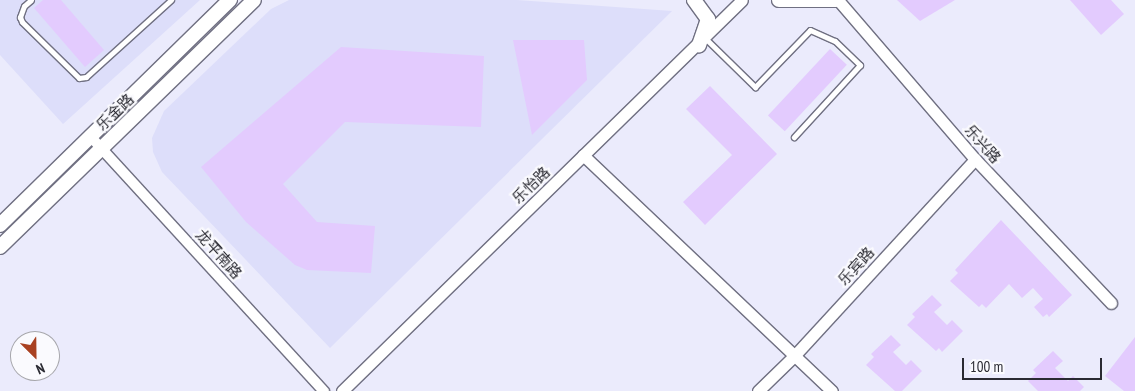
<!DOCTYPE html>
<html>
<head>
<meta charset="utf-8">
<style>
  body { margin:0 }
  #map { position:relative; width:1135px; height:391px; overflow:hidden; background:#ebebfc; font-family:"PT Sans Narrow","Noto Sans SC",sans-serif }
  div>[style] { position:absolute }
  .built>* { inset:0; background:#dddefa }
  .building>* { inset:0; background:#e3cbfe; transform-origin:0 0 }
  .roads { filter:drop-shadow(1px 0 #707082) drop-shadow(-1px 0 #707082) drop-shadow(0 1px #707082) drop-shadow(0 -1px #707082) }
  .service>* { height:5px; margin:-2.5px; padding:0 2.5px; transform-origin:2.5px; border-radius:2.5px; background:#fff }
  .minor>* { height:10px; margin:-5px; padding:0 5px; transform-origin:5px; border-radius:5px; background:#fff }
  .tertiary>* { height:11px; margin:-5.5px; padding:0 5.5px; transform-origin:5.5px; border-radius:5.5px; background:#fff }
  .secondary>* { height:14px; margin:-7px; padding:0 7px; transform-origin:7px; border-radius:7px; background:#fff }
  span { translate:-50% -50%; white-space:nowrap; text-align:center; line-height:1.15; -webkit-text-stroke:4.5px #fafafe; paint-order:stroke }
  .street-label { font-size:15px; color:#2a2a32 }
  .north { position:absolute; left:10px; top:331px; width:50px; height:50px; box-sizing:border-box; background:#fafafe; border:1px solid #a7a7ac; border-radius:50%; rotate:157deg; font-size:14px; font-weight:700; line-height:20px; text-align:center; color:#2a2a32 }
  .north::after { content:''; display:block; margin:auto; width:18px; height:22px; background:#a94122; clip-path:polygon(50% 0,100% 100%,50% 72%,0 100%) }
  .scale { position:absolute; left:962px; top:358px; width:140px; height:22px; box-sizing:border-box; border:2px solid #2a2a32; border-top:0; padding-left:6px; font-size:15px; line-height:18px; white-space:nowrap; color:#2a2a32; -webkit-text-stroke:4px #fafafe; paint-order:stroke }
</style>
</head>
<body>
<div id="map">
  <div class="built">
    <div style="clip-path:polygon(0 0,200px 0,63px 124px,0 55px)"></div>
    <div style="clip-path:polygon(289px 0,517px 0,672px 11px,330px 348px,162px 172px,153px 152px,152px 138px,164px 111px,271px 9px)"></div>
  </div>
  <div class="building">
    <div style="clip-path:polygon(43px 0,61px 0,104px 50px,85px 67px,34px 8px)"></div>
    <div style="clip-path:polygon(897px 0,955px 0,920px 21px)"></div>
    <div style="clip-path:polygon(1070px 0,1111px 0,1124px 14px,1101px 35px)"></div>
    <div style="clip-path:polygon(513px 40px,584px 40px,587px 80px,532px 135px)"></div>
    <div style="clip-path:polygon(341px 47px,484px 56px,481px 127px,345px 122px,283px 184px,317px 222px,375px 226px,371px 273px,307px 270px,295px 265px,246px 222px,201px 167px)"></div>
    <div style="left:830px;top:49px;width:23px;height:91px;rotate:43deg"></div>
    <div style="clip-path:polygon(710px 86px,777px 154px,705px 225px,683px 202px,732px 155px,686px 109px)"></div>
    <div style="clip-path:polygon(1001px 220px,1072px 295px,1049px 317px,1047px 314px,1043px 317px,1034px 307px,1043px 299px,1033px 288px,1022px 298px,1009px 284px,986px 308px,982px 304px,979px 307px,950px 281px,958px 273px,955px 270px)"></div>
    <div style="clip-path:polygon(932px 295px,942px 305px,934px 312px,947px 325px,952px 320px,963px 331px,942px 352px,939px 348px,936px 351px,907px 325px,915px 317px,912px 314px)"></div>
    <div style="clip-path:polygon(891px 335px,901px 345px,893px 352px,906px 365px,911px 360px,922px 371px,902px 391px,895px 391px,866px 365px,874px 357px,871px 354px)"></div>
    <div style="clip-path:polygon(1135px 337px,1135px 391px,1124px 391px,1105px 376px)"></div>
    <div style="clip-path:polygon(1053px 351px,1063px 361px,1055px 368px,1068px 381px,1073px 376px,1084px 387px,1080px 391px,1038px 391px,1028px 381px,1036px 373px,1033px 370px)"></div>
  </div>
  <div class="roads">
    <div class="service">
      <div style="left:31px;top:0;width:9px;rotate:139deg"></div>
      <div style="left:24px;top:6px;width:12px;rotate:110deg"></div>
      <div style="left:20px;top:17px;width:5px;rotate:68deg"></div>
      <div style="left:22px;top:22px;width:80px;rotate:44.5deg"></div>
      <div style="left:79px;top:78px;width:7px;rotate:-8deg"></div>
      <div style="left:86px;top:77px;width:115px;rotate:-42.2deg"></div>
      <div style="left:706px;top:39px;width:69px;rotate:44.4deg"></div>
      <div style="left:755px;top:87px;width:79px;rotate:-46deg"></div>
      <div style="left:810px;top:30px;width:27px;rotate:24deg"></div>
      <div style="left:835px;top:41px;width:35px;rotate:44deg"></div>
      <div style="left:860px;top:65px;width:98px;rotate:132.5deg"></div>
    </div>
    <div class="minor">
      <div style="left:91px;top:137px;width:345px;rotate:47.5deg"></div>
    </div>
    <div class="tertiary">
      <div style="left:838px;top:0;width:210px;rotate:49.3deg"></div>
      <div style="left:975px;top:159px;width:198px;rotate:46.6deg"></div>
      <div style="left:583px;top:155px;width:343px;rotate:43.5deg"></div>
      <div style="left:342px;top:391px;width:559px;rotate:-44.35deg"></div>
      <div style="left:758px;top:391px;width:52px;rotate:-44.2deg"></div>
      <div style="left:795px;top:355px;width:266px;rotate:-47.4deg"></div>
    </div>
    <div class="secondary">
      <div style="left:694px;top:0;width:24px;rotate:54deg"></div>
      <div style="left:708px;top:19px;width:28px;rotate:109deg"></div>
      <div style="left:779px;top:0;width:57px"></div>
      <div style="left:0;top:225px;width:322px;rotate:-44.4deg"></div>
      <div style="left:0;top:247px;width:354px;rotate:-44.2deg"></div>
    </div>
  </div>
  <div class="street-label">
    <span style="left:115px;top:112px;rotate:-44deg">乐金路</span>
    <span style="left:983px;top:144px;rotate:48deg">乐兴路</span>
    <span style="left:531px;top:185px;rotate:-44deg">乐怡路</span>
    <span style="left:219px;top:254px;rotate:48deg">龙平南路</span>
    <span style="left:856px;top:266px;rotate:-48deg">乐宾路</span>
  </div>
  <div class="north">N</div>
  <div class="scale">100 m</div>
</div>
</body>
</html>
